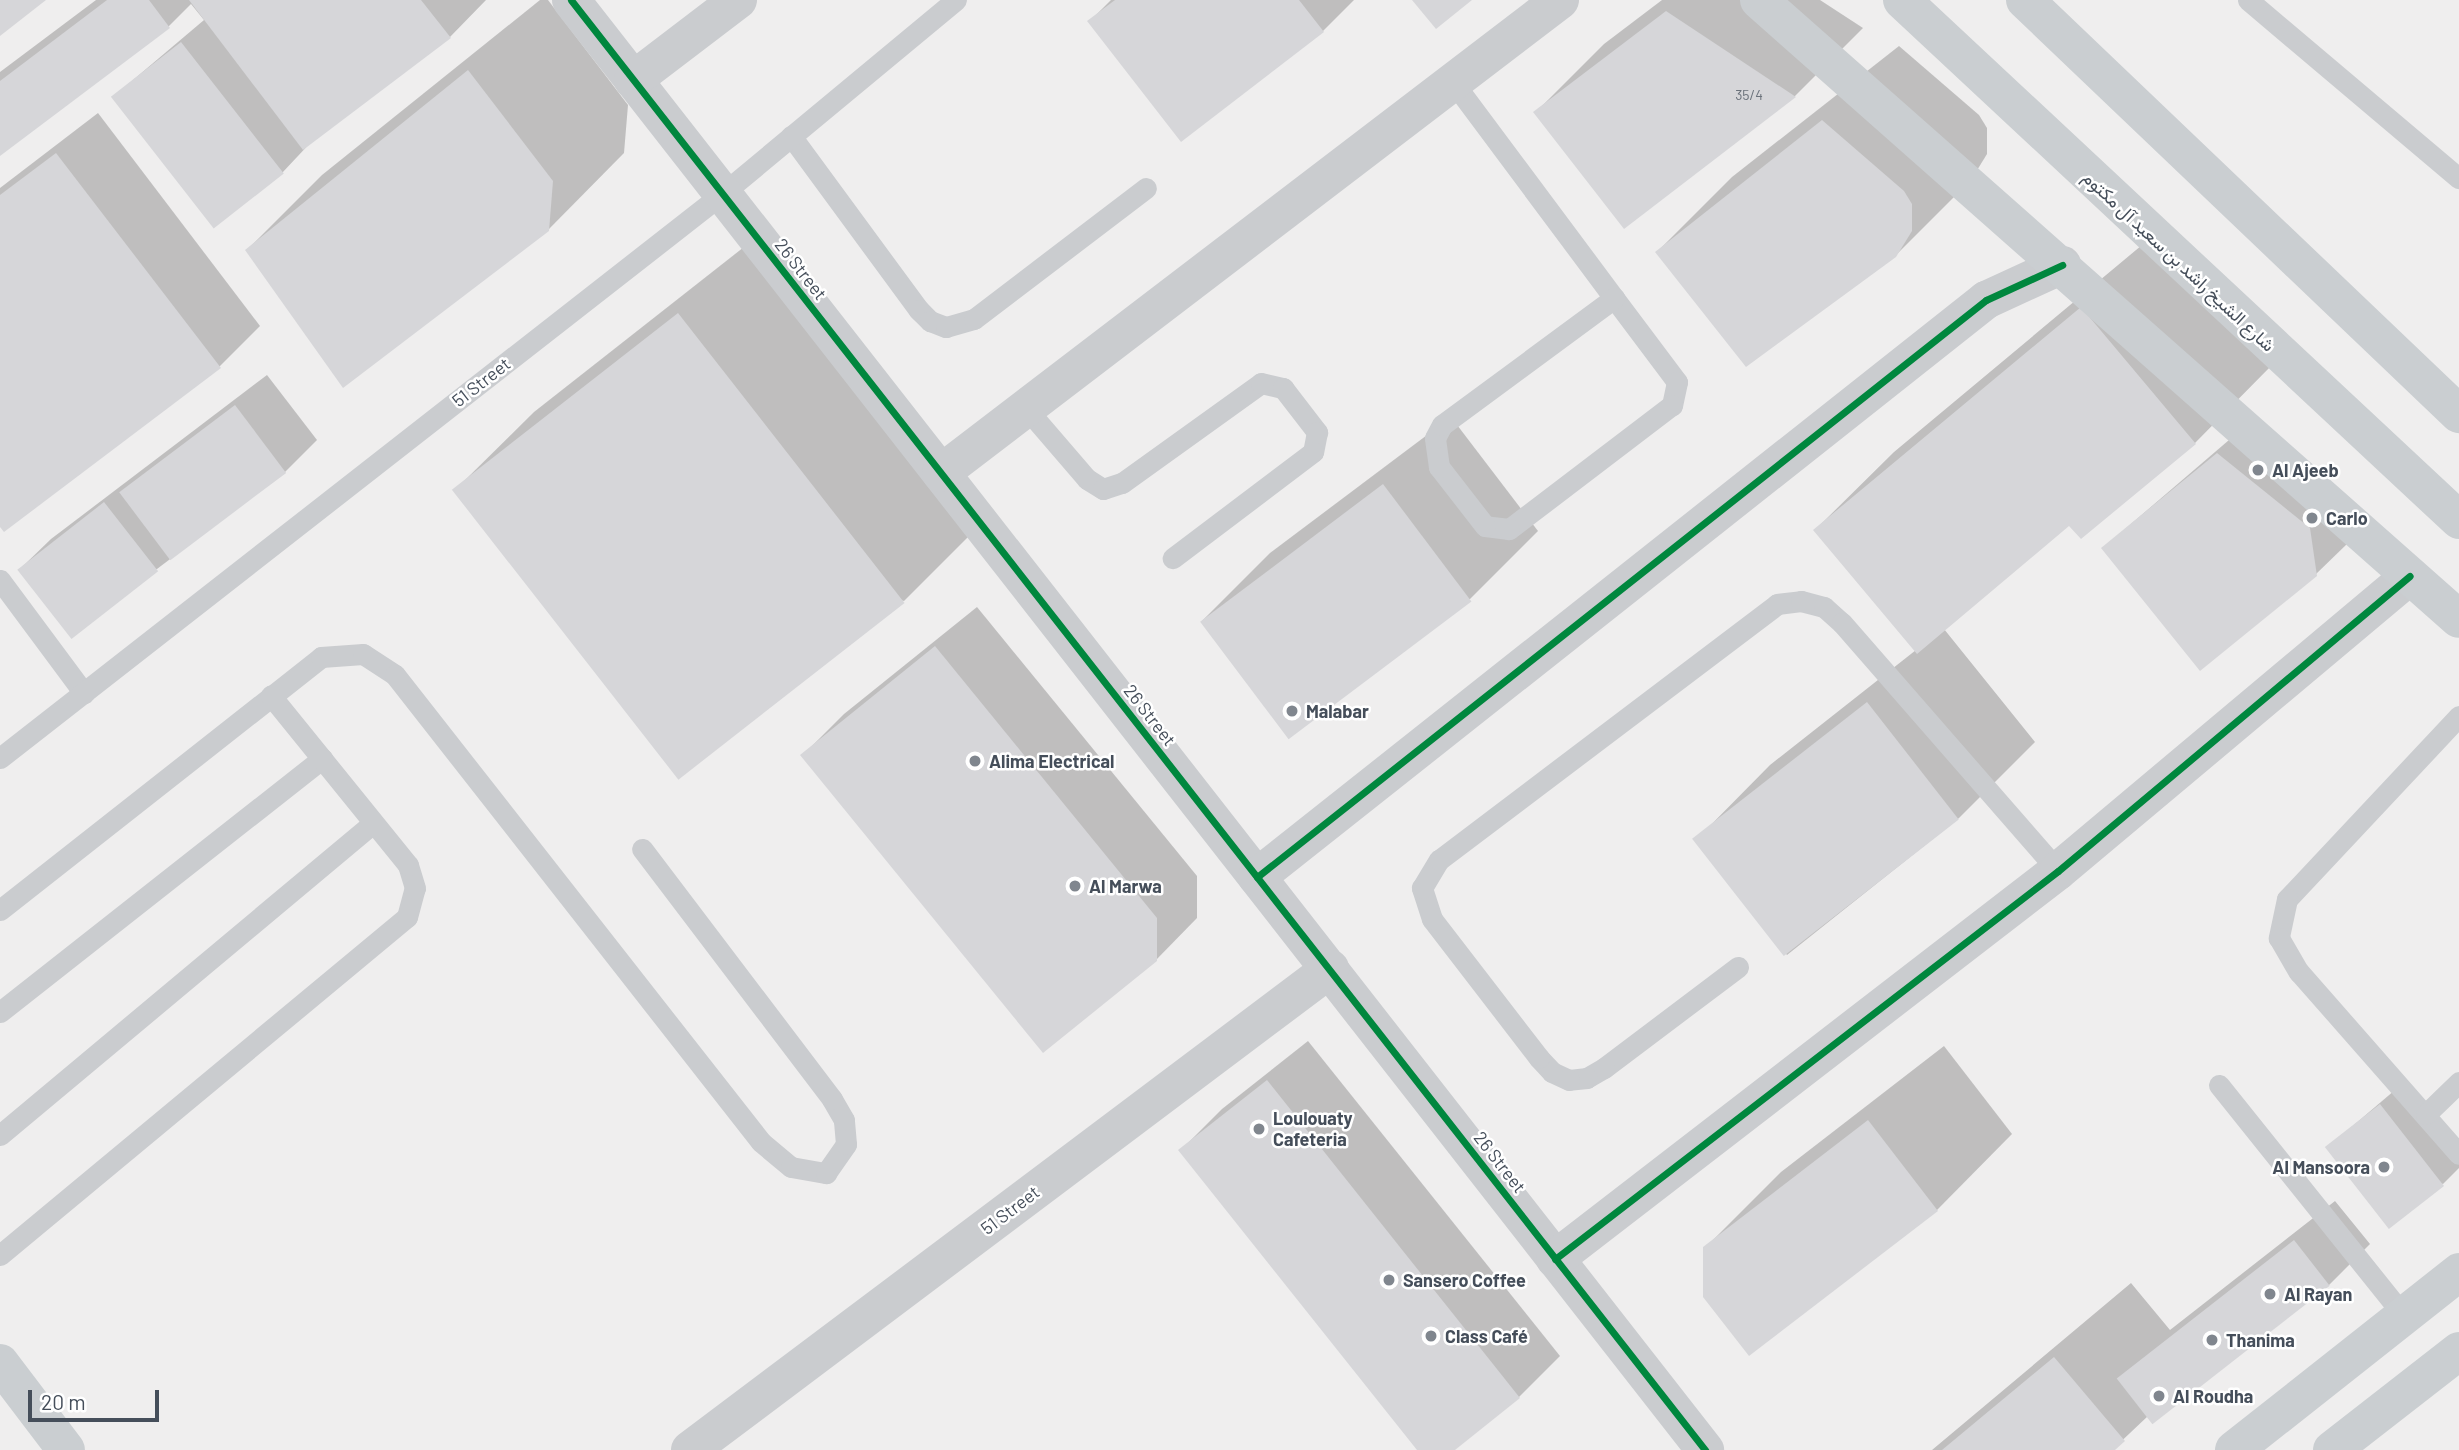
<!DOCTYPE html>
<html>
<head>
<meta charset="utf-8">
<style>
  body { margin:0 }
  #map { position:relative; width:2459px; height:1450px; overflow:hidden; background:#efeeee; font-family:Barlow,Vazirmatn,sans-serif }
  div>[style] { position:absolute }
  .shadow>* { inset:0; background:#0003 }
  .building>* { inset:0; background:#d6d6d9; transform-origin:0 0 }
  .lane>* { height:21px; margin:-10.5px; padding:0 10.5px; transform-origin:10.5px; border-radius:10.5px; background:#cacccf }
  .street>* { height:38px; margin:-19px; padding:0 19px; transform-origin:19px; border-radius:19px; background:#cacccf }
  .secondary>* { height:38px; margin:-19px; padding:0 19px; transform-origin:19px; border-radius:19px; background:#caced1 }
  .cycleway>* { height:7px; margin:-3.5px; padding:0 3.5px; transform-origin:3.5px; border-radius:3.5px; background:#00873e }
  .dots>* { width:19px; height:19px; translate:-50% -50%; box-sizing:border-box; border:4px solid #fff; border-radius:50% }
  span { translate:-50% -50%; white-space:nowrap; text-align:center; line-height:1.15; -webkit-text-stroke:5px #fff; paint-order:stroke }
  .number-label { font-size:14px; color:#6b727b }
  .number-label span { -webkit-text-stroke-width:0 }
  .street-label { font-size:18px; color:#454e5a }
  .poi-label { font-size:18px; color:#454e5a; font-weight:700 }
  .left { translate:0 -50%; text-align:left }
  .right { translate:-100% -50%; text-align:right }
  .scale { position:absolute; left:28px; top:1390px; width:131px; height:32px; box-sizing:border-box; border:4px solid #454e5a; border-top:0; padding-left:9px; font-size:21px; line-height:24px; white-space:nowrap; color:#454e5a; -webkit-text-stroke:5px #fff; paint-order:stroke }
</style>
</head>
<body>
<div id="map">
  <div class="shadow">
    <div style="clip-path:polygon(96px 0,486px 0,450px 37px,313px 140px,282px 173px,113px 97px,204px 20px,191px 4px,169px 26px,0 154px,0 72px)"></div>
    <div style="clip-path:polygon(540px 0,548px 0,628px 105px,624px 153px,548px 230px,247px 250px,322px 175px)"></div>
    <div style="clip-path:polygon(1111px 0,1354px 0,1323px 31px,1181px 140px,1089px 22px)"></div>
    <div style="clip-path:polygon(1662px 0,1820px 0,1863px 28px,1795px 96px,1624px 227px,1536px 112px,1604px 44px)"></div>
    <div style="clip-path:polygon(1899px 46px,1979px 115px,1987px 128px,1987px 154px,1971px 180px,1895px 256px,1657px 252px,1732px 177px)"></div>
    <div style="clip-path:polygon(98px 113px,260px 326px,219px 367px,0 524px,0 188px)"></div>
    <div style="clip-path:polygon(2160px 230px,2273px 364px,2195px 443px,2069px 524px,1944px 629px,2035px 742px,1959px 818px,1787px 955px,1695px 841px,1770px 765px,1916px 650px,1815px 530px,1894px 452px)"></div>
    <div style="clip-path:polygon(758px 236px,983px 522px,904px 601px,455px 490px,534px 412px)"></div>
    <div style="clip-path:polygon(267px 375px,317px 440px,285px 472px,157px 569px,19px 570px,51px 539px)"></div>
    <div style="clip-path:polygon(1451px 417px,1538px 531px,1470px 599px,1202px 621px,1270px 553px)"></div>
    <div style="clip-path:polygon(2250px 422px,2348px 543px,2315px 575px,2103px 548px)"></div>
    <div style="clip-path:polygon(977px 607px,1197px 876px,1197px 918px,1156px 960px,803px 755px,844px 714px)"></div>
    <div style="clip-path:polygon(1308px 1041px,1560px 1356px,1519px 1397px,1452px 1450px,1419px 1450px,1181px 1150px,1222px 1109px)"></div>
    <div style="clip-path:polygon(1944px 1046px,2012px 1134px,1937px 1210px,1705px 1248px,1781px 1172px)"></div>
    <div style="clip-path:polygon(2402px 1084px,2459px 1156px,2459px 1168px,2443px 1184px,2327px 1148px)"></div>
    <div style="clip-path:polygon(2335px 1201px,2370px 1244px,2329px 1285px,2148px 1416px,2112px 1450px,1932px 1450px,2131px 1283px,2170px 1330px)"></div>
  </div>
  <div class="building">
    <div style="clip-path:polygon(0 0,46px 0,0 36px)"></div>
    <div style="clip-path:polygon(107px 0,149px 0,170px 28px,0 156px,0 81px)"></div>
    <div style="clip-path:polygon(189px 0,421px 0,451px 38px,303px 150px)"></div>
    <div style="clip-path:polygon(1115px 0,1299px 0,1324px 32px,1181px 142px,1087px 21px)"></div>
    <div style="clip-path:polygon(1412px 0,1472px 0,1436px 29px)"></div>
    <div style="clip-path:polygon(1666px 11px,1796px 97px,1624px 229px,1533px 112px)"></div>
    <div style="left:181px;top:42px;width:167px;height:89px;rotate:52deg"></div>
    <div style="clip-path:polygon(468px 70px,553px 181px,549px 231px,343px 388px,245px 250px)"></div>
    <div style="clip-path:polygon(1822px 120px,1904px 191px,1912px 204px,1912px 231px,1896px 257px,1746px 367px,1655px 252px)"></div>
    <div style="clip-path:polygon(56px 153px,221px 368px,4px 532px,0 527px,0 195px)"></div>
    <div style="clip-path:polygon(2081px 307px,2196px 444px,2081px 539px,2069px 526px,1917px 654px,1813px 530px)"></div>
    <div style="left:678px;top:313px;width:368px;height:287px;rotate:52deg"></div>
    <div style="left:235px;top:405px;width:85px;height:145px;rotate:53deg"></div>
    <div style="clip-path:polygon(2217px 453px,2310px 528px,2317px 576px,2200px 671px,2101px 548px)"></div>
    <div style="left:1383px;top:484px;width:147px;height:229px;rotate:53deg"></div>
    <div style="left:104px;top:502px;width:88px;height:110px;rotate:52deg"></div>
    <div style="clip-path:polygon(935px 646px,1157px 918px,1157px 961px,1043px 1053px,800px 755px)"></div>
    <div style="left:1867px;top:702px;width:149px;height:222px;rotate:52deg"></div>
    <div style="clip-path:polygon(1267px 1080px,1520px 1398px,1455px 1450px,1417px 1450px,1178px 1150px)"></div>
    <div style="left:2380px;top:1104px;width:104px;height:70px;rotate:52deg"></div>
    <div style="clip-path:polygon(1868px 1120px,1938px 1211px,1749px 1356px,1703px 1297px,1703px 1247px)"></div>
    <div style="left:2294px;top:1240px;width:58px;height:225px;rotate:52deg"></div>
    <div style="clip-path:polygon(2054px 1357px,2125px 1441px,2115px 1450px,1942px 1450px)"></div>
  </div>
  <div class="lane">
    <div style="left:2248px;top:0;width:276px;rotate:40.2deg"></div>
    <div style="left:1453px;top:82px;width:269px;rotate:53.3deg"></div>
    <div style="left:791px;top:136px;width:216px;rotate:53.7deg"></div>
    <div style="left:919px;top:310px;width:16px;rotate:45deg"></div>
    <div style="left:930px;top:321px;width:17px;rotate:21deg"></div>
    <div style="left:946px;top:327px;width:29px;rotate:-16deg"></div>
    <div style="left:974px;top:319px;width:216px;rotate:-37.3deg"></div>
    <div style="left:1614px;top:298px;width:105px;rotate:53.1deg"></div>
    <div style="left:1677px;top:382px;width:24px;rotate:102deg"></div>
    <div style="left:1672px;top:405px;width:205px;rotate:142.7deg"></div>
    <div style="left:1509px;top:529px;width:24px;rotate:-173deg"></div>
    <div style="left:1485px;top:526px;width:75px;rotate:-127.9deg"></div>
    <div style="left:1439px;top:467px;width:29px;rotate:-98deg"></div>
    <div style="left:1435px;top:438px;width:15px;rotate:-62deg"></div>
    <div style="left:1442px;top:425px;width:214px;rotate:-36.4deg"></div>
    <div style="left:1025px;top:407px;width:95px;rotate:49.3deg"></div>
    <div style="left:1087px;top:479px;width:19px;rotate:32deg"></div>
    <div style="left:1103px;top:489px;width:20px;rotate:-18deg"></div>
    <div style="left:1122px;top:483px;width:171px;rotate:-35.7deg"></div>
    <div style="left:1261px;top:383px;width:23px;rotate:13deg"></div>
    <div style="left:1283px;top:388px;width:56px;rotate:52.3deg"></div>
    <div style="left:1317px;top:432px;width:20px;rotate:101deg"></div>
    <div style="left:1313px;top:452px;width:176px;rotate:142.9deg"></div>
    <div style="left:0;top:580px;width:141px;rotate:53.4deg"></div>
    <div style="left:2459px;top:716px;width:251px;rotate:133.2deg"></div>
    <div style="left:2287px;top:899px;width:40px;rotate:102deg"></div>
    <div style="left:2279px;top:938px;width:39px;rotate:60deg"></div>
    <div style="left:2299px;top:972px;width:242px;rotate:48.7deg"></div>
    <div style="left:0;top:758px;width:916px;rotate:-38deg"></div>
    <div style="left:722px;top:194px;width:304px;rotate:-39.7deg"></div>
    <div style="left:0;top:910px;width:409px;rotate:-38.2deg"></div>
    <div style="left:321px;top:657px;width:42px;rotate:-4.1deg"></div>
    <div style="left:363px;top:654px;width:38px;rotate:33deg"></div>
    <div style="left:395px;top:675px;width:593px;rotate:51.91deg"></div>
    <div style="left:761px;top:1142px;width:39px;rotate:40deg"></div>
    <div style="left:791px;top:1167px;width:36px;rotate:10deg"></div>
    <div style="left:826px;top:1173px;width:35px;rotate:-55deg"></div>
    <div style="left:846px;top:1144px;width:24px;rotate:-95deg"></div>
    <div style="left:844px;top:1120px;width:24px;rotate:-120deg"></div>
    <div style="left:832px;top:1099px;width:314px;rotate:-127.2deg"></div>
    <div style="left:1738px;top:967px;width:168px;rotate:143deg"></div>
    <div style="left:1604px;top:1068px;width:20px;rotate:150deg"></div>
    <div style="left:1587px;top:1078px;width:18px;rotate:174deg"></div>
    <div style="left:1569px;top:1080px;width:19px;rotate:-155deg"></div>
    <div style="left:1552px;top:1072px;width:19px;rotate:-133deg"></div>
    <div style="left:1539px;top:1058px;width:175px;rotate:-127.6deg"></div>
    <div style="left:1432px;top:919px;width:33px;rotate:-108deg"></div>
    <div style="left:1422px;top:888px;width:33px;rotate:-59deg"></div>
    <div style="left:1439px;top:860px;width:424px;rotate:-37.1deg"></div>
    <div style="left:1777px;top:604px;width:24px;rotate:-7deg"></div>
    <div style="left:1801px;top:601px;width:24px;rotate:15deg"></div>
    <div style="left:1824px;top:607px;width:24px;rotate:42deg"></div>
    <div style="left:1842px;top:623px;width:329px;rotate:48.9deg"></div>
    <div style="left:0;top:1012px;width:410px;rotate:-38.2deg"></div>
    <div style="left:2219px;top:1085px;width:296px;rotate:51.3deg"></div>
    <div style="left:2426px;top:1114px;width:46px;rotate:-44.1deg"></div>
    <div style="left:0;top:1135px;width:486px;rotate:-39.9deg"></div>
    <div style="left:0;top:1255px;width:529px;rotate:-39.71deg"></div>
    <div style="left:407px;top:917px;width:30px;rotate:-75deg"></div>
    <div style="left:415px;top:888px;width:24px;rotate:-107deg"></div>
    <div style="left:408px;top:865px;width:218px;rotate:-129deg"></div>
  </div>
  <div class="street">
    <div style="left:571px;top:0;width:1841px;rotate:51.97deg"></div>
    <div style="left:633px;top:80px;width:132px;rotate:-37.3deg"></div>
    <div style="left:941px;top:473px;width:779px;rotate:-37.38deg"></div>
    <div style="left:1257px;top:877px;width:930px;rotate:-38.36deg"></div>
    <div style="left:1986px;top:300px;width:84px;rotate:-24.7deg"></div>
    <div style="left:1555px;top:1259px;width:635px;rotate:-37.65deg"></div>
    <div style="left:2058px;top:871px;width:459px;rotate:-40deg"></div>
    <div style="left:690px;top:1450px;width:801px;rotate:-36.93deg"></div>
  </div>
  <div class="secondary">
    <div style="left:1759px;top:0;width:934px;rotate:41.49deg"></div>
    <div style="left:1902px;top:0;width:762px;rotate:43.03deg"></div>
    <div style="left:2025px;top:0;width:600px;rotate:43.65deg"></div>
    <div style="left:0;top:1363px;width:109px;rotate:52.8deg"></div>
    <div style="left:2234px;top:1450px;width:287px;rotate:-38.3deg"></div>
    <div style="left:2332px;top:1450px;width:161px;rotate:-37.9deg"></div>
  </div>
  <div class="cycleway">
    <div style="left:571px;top:0;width:1841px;rotate:51.97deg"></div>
    <div style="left:1257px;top:877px;width:930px;rotate:-38.36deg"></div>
    <div style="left:1986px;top:300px;width:84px;rotate:-24.7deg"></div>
    <div style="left:1555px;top:1259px;width:635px;rotate:-37.65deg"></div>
    <div style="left:2058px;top:871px;width:459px;rotate:-40deg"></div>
  </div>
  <div class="dots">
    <div style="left:2258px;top:470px;background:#80868e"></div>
    <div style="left:2312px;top:518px;background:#80868e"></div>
    <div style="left:1292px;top:711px;background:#80868e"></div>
    <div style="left:975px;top:761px;background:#80868e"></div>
    <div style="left:1075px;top:886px;background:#80868e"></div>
    <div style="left:1259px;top:1129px;background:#80868e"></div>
    <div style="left:2384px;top:1167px;background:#80868e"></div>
    <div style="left:1389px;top:1280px;background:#80868e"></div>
    <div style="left:2270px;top:1294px;background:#80868e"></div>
    <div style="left:1431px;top:1336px;background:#80868e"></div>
    <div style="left:2212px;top:1340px;background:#80868e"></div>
    <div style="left:2159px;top:1396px;background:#80868e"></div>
  </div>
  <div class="number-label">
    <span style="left:1749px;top:95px">35/4</span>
  </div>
  <div class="street-label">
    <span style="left:2179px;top:261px;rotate:43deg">شارع الشيخ راشد بن سعيد آل مكتوم</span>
    <span style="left:801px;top:269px;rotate:52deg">26 Street</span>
    <span style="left:481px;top:382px;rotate:-38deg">51 Street</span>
    <span style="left:1150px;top:715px;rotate:52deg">26 Street</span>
    <span style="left:1500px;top:1162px;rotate:52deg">26 Street</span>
    <span style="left:1010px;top:1210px;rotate:-37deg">51 Street</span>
  </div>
  <div class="poi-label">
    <span class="left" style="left:2272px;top:470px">Al Ajeeb</span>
    <span class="left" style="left:2326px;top:518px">Carlo</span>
    <span class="left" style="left:1306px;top:711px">Malabar</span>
    <span class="left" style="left:989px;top:761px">Alima Electrical</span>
    <span class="left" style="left:1089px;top:886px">Al Marwa</span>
    <span class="left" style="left:1273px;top:1129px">Loulouaty<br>Cafeteria</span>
    <span class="right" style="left:2370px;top:1167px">Al Mansoora</span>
    <span class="left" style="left:1403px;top:1280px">Sansero Coffee</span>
    <span class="left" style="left:2284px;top:1294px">Al Rayan</span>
    <span class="left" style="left:1445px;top:1336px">Class Café</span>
    <span class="left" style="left:2226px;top:1340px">Thanima</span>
    <span class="left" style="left:2173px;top:1396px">Al Roudha</span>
  </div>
  <div class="scale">20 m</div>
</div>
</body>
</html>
